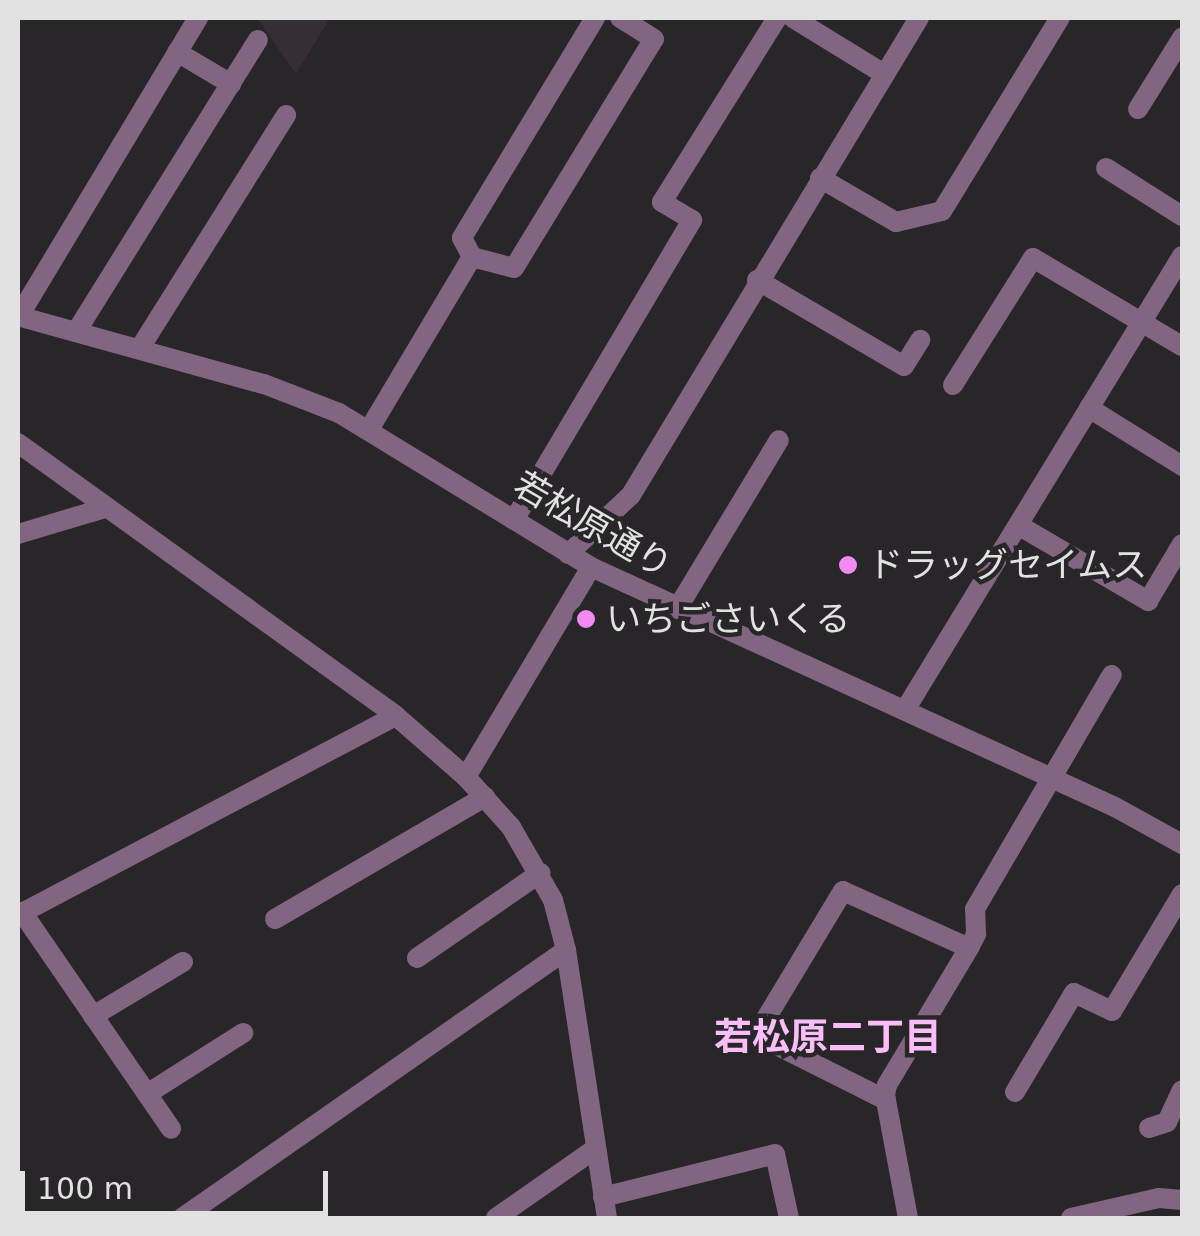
<!DOCTYPE html>
<html>
<head>
<meta charset="utf-8">
<style>
  body { margin:0 }
  #map { position:relative; width:1200px; height:1236px; overflow:hidden; background:#282628; font-family:"DejaVu Sans","Noto Sans JP",sans-serif }
  div>[style] { position:absolute }
  .built>* { inset:0; background:#352e34 }
  .minor>* { height:20px; margin:-10px; padding:0 10px; transform-origin:10px; border-radius:10px; background:#826681 }
  .tertiary>* { height:20px; margin:-10px; padding:0 10px; transform-origin:10px; border-radius:10px; background:#826681 }
  .dots>* { width:28px; height:28px; translate:-50% -50%; box-sizing:border-box; border:5px solid #282628; border-radius:50% }
  span { translate:-50% -50%; white-space:nowrap; text-align:center; line-height:1.15; -webkit-text-stroke:9px #282628; paint-order:stroke }
  .street-label { font-size:35px; color:#e3e2e3 }
  .poi-label { font-size:35px; color:#e3e2e3 }
  .left { translate:0 -50%; text-align:left }
  .neighbourhood-label { font-size:38px; color:#f9bef7; font-weight:700 }
  .frame { position:absolute; inset:0; border:20px solid #e3e2e3; pointer-events:none }
  .scale { position:absolute; left:20px; top:1171px; width:308px; height:45px; box-sizing:border-box; border:5px solid #e3e2e3; border-top:0; padding-left:12px; font-size:30px; line-height:35px; white-space:nowrap; color:#e3e2e3; -webkit-text-stroke:8px #282628; paint-order:stroke }
</style>
</head>
<body>
<div id="map">
  <div class="built">
    <div style="clip-path:polygon(257px 18px,330px 18px,296px 74px)"></div>
  </div>
  <div class="minor">
    <div style="left:595px;top:18px;width:257px;rotate:121.2deg"></div>
    <div style="left:462px;top:238px;width:21px;rotate:62deg"></div>
    <div style="left:472px;top:257px;width:43px;rotate:14.7deg"></div>
    <div style="left:514px;top:268px;width:268px;rotate:-58.6deg"></div>
    <div style="left:654px;top:39px;width:40px;rotate:-148deg"></div>
    <div style="left:793px;top:18px;width:107px;rotate:31.6deg"></div>
    <div style="left:177px;top:52px;width:63px;rotate:30.7deg"></div>
    <div style="left:1138px;top:109px;width:84px;rotate:-58.2deg"></div>
    <div style="left:1106px;top:168px;width:90px;rotate:32.3deg"></div>
    <div style="left:820px;top:178px;width:88px;rotate:30.1deg"></div>
    <div style="left:896px;top:222px;width:47px;rotate:-13.4deg"></div>
    <div style="left:942px;top:211px;width:226px;rotate:-58.6deg"></div>
    <div style="left:757px;top:280px;width:170px;rotate:30.3deg"></div>
    <div style="left:904px;top:366px;width:31px;rotate:-58deg"></div>
    <div style="left:19px;top:316px;width:348px;rotate:-59deg"></div>
    <div style="left:76px;top:332px;width:344px;rotate:-58.1deg"></div>
    <div style="left:140px;top:348px;width:275px;rotate:-57.9deg"></div>
    <div style="left:953px;top:385px;width:150px;rotate:-57.8deg"></div>
    <div style="left:1033px;top:258px;width:173px;rotate:30.6deg"></div>
    <div style="left:1089px;top:408px;width:110px;rotate:31.9deg"></div>
    <div style="left:370px;top:428px;width:199px;rotate:-59.2deg"></div>
    <div style="left:18px;top:443px;width:466px;rotate:35.8deg"></div>
    <div style="left:396px;top:716px;width:93px;rotate:41.1deg"></div>
    <div style="left:466px;top:777px;width:67px;rotate:48deg"></div>
    <div style="left:511px;top:827px;width:84px;rotate:60.1deg"></div>
    <div style="left:553px;top:900px;width:52px;rotate:75.4deg"></div>
    <div style="left:566px;top:950px;width:271px;rotate:81.3deg"></div>
    <div style="left:514px;top:520px;width:349px;rotate:-59.3deg"></div>
    <div style="left:692px;top:220px;width:35px;rotate:-149deg"></div>
    <div style="left:662px;top:202px;width:217px;rotate:-58deg"></div>
    <div style="left:1018px;top:525px;width:151px;rotate:30.3deg"></div>
    <div style="left:1148px;top:601px;width:66px;rotate:-59.2deg"></div>
    <div style="left:18px;top:534px;width:91px;rotate:-16.6deg"></div>
    <div style="left:568px;top:554px;width:86px;rotate:-43.1deg"></div>
    <div style="left:631px;top:495px;width:557px;rotate:-58.88deg"></div>
    <div style="left:677px;top:609px;width:197px;rotate:-58.9deg"></div>
    <div style="left:905px;top:710px;width:532px;rotate:-58.61deg"></div>
    <div style="left:466px;top:777px;width:244px;rotate:-59.2deg"></div>
    <div style="left:22px;top:912px;width:263px;rotate:55.5deg"></div>
    <div style="left:18px;top:915px;width:427px;rotate:-27.8deg"></div>
    <div style="left:275px;top:919px;width:243px;rotate:-30.2deg"></div>
    <div style="left:417px;top:958px;width:150px;rotate:-34.6deg"></div>
    <div style="left:93px;top:1016px;width:105px;rotate:-31deg"></div>
    <div style="left:1015px;top:1092px;width:115px;rotate:-59.2deg"></div>
    <div style="left:1074px;top:993px;width:42px;rotate:25.3deg"></div>
    <div style="left:1112px;top:1011px;width:136px;rotate:-59.1deg"></div>
    <div style="left:147px;top:1094px;width:114px;rotate:-32.4deg"></div>
    <div style="left:886px;top:1100px;width:145px;rotate:-153.4deg"></div>
    <div style="left:756px;top:1035px;width:168px;rotate:-58.9deg"></div>
    <div style="left:843px;top:891px;width:138px;rotate:24.3deg"></div>
    <div style="left:1149px;top:1128px;width:19px;rotate:-18deg"></div>
    <div style="left:1167px;top:1122px;width:35px;rotate:-65deg"></div>
    <div style="left:603px;top:1197px;width:177px;rotate:-14deg"></div>
    <div style="left:775px;top:1154px;width:66px;rotate:77.7deg"></div>
    <div style="left:182px;top:1218px;width:468px;rotate:-34.9deg"></div>
    <div style="left:496px;top:1218px;width:121px;rotate:-34.9deg"></div>
    <div style="left:908px;top:1218px;width:125px;rotate:-100.6deg"></div>
    <div style="left:885px;top:1095px;width:10px;rotate:-79deg"></div>
    <div style="left:887px;top:1085px;width:160px;rotate:-59.1deg"></div>
    <div style="left:969px;top:948px;width:16px;rotate:-63deg"></div>
    <div style="left:976px;top:934px;width:25px;rotate:-92deg"></div>
    <div style="left:975px;top:909px;width:271px;rotate:-59.7deg"></div>
    <div style="left:1071px;top:1218px;width:90px;rotate:-12.8deg"></div>
    <div style="left:1159px;top:1198px;width:23px;rotate:5deg"></div>
  </div>
  <div class="tertiary">
    <div style="left:18px;top:316px;width:255px;rotate:15.5deg"></div>
    <div style="left:264px;top:384px;width:80px;rotate:21.1deg"></div>
    <div style="left:339px;top:413px;width:295px;rotate:31.4deg"></div>
    <div style="left:591px;top:567px;width:576px;rotate:24.61deg"></div>
    <div style="left:1115px;top:807px;width:77px;rotate:28.9deg"></div>
  </div>
  <div class="dots">
    <div style="left:848px;top:565px;background:#f28af2"></div>
    <div style="left:586px;top:619px;background:#f28af2"></div>
  </div>
  <div class="street-label">
    <span style="left:593px;top:525px;rotate:30deg">若松原通り</span>
  </div>
  <div class="poi-label">
    <span class="left" style="left:868px;top:565px">ドラッグセイムス</span>
    <span class="left" style="left:606px;top:619px">いちごさいくる</span>
  </div>
  <div class="neighbourhood-label">
    <span style="left:828px;top:1038px">若松原二丁目</span>
  </div>
  <div class="frame"></div>
  <div class="scale">100 m</div>
</div>
</body>
</html>
